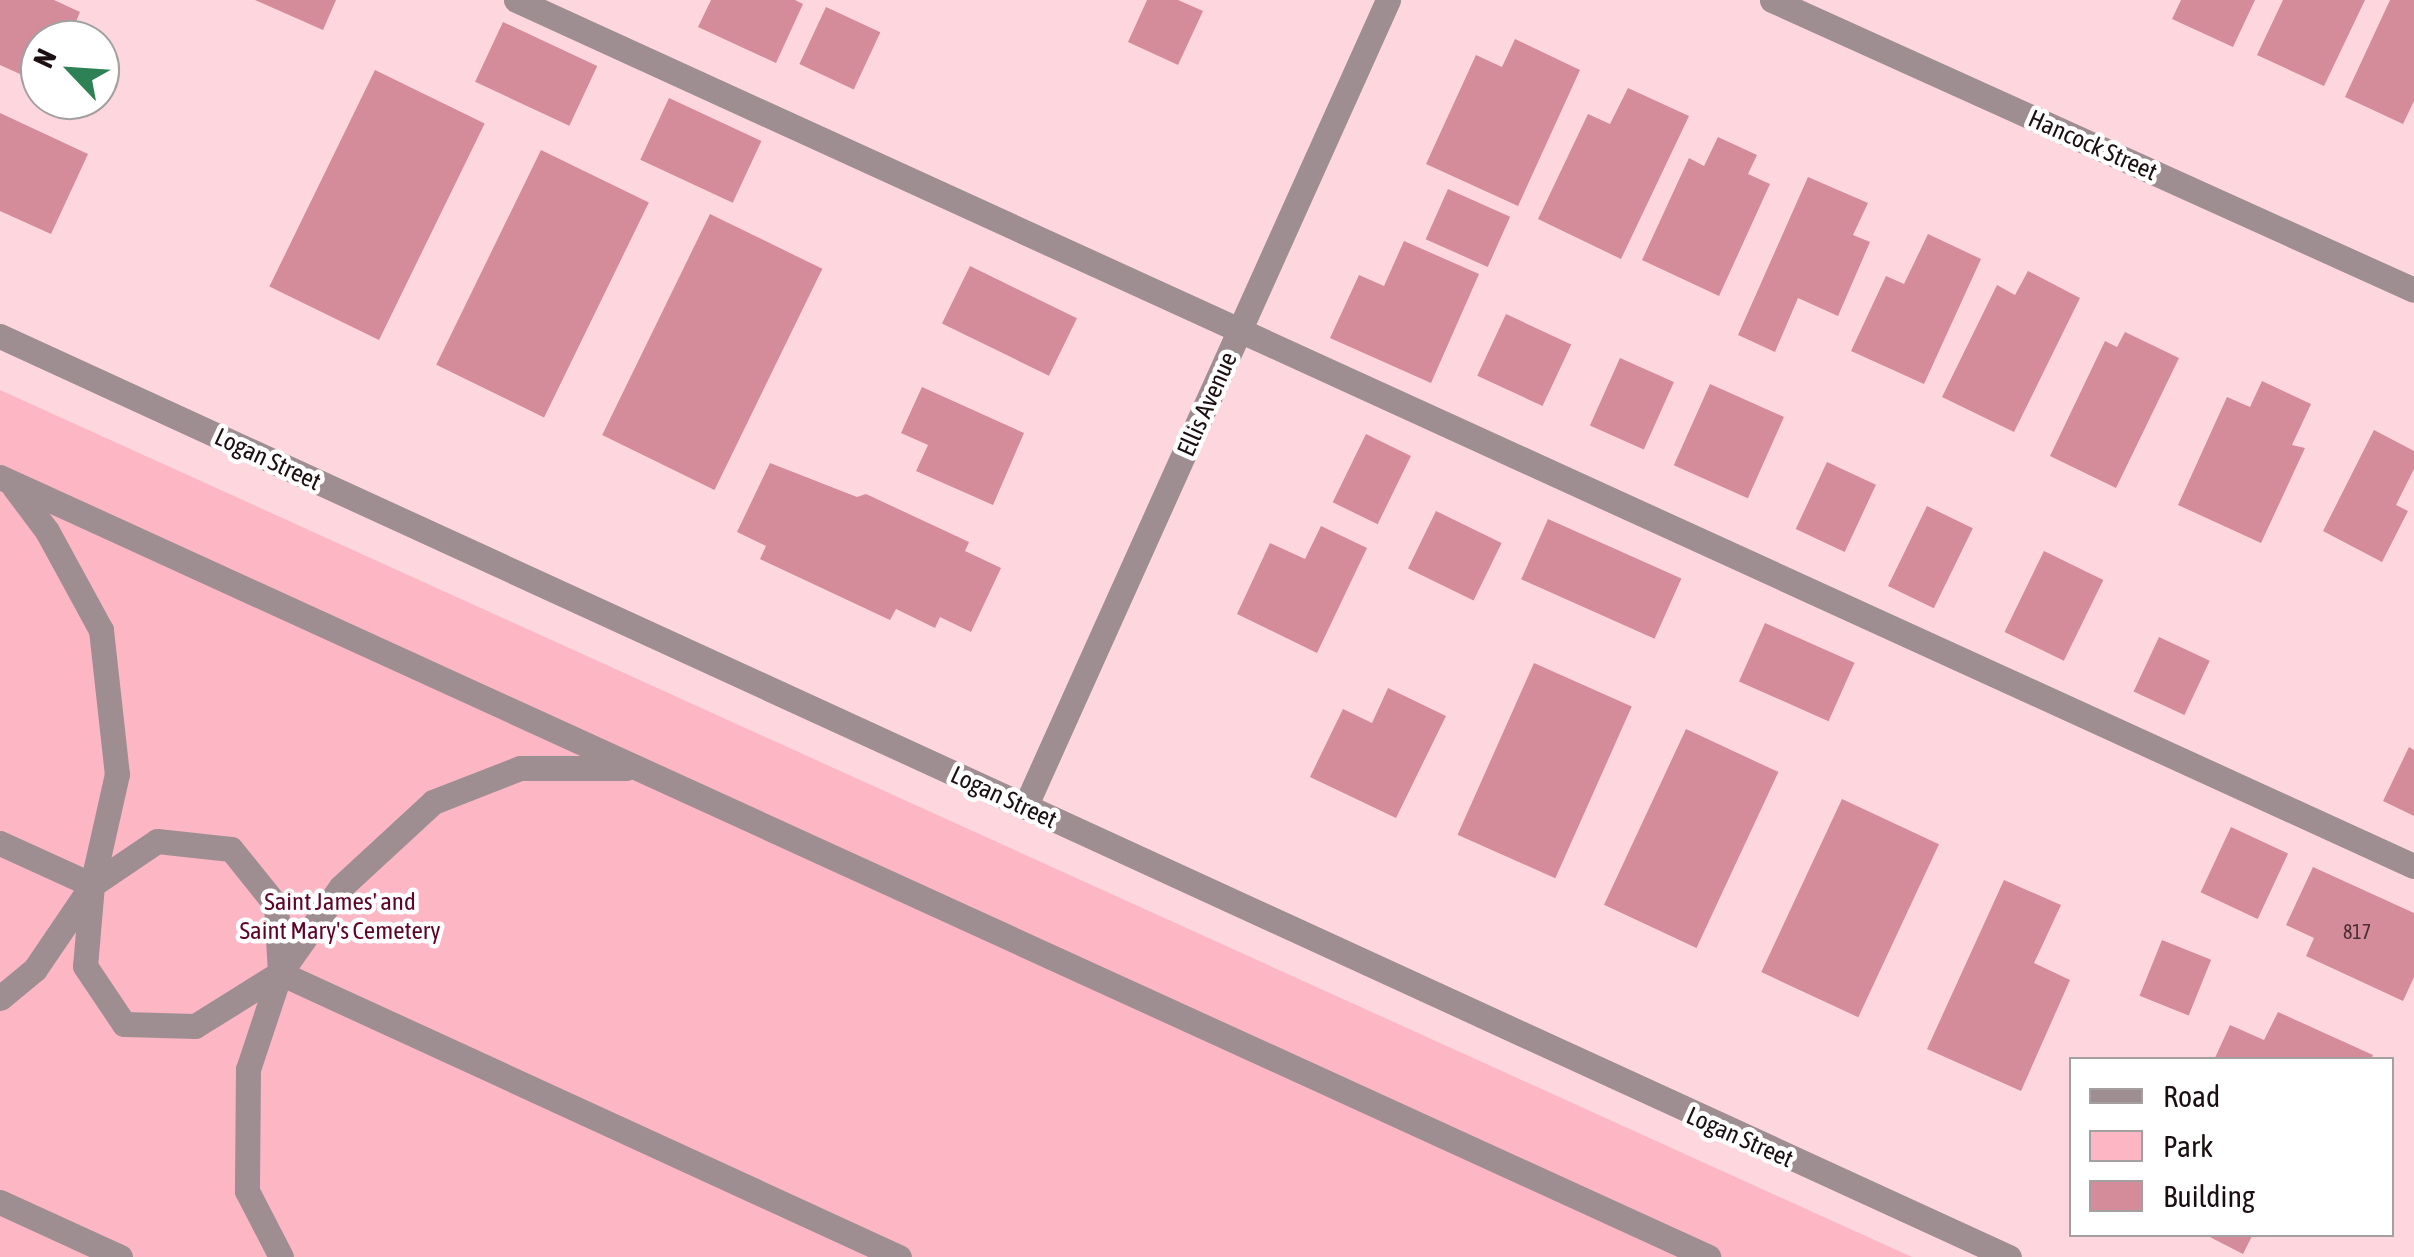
<!DOCTYPE html>
<html>
<head>
<meta charset="utf-8">
<style>
  body { margin:0 }
  #map { position:relative; width:2414px; height:1257px; overflow:hidden; background:#fed7de; font-family:"Asap Condensed",sans-serif }
  div>[style] { position:absolute }
  .green>* { inset:0; background:#fdb6c4 }
  .building>* { inset:0; background:#d48b9a; transform-origin:0 0 }
  .service>* { height:25px; margin:-12.5px; padding:0 12.5px; transform-origin:12.5px; border-radius:12.5px; background:#9e8e91 }
  .minor>* { height:25px; margin:-12.5px; padding:0 12.5px; transform-origin:12.5px; border-radius:12.5px; background:#9e8e91 }
  span { translate:-50% -50%; white-space:nowrap; text-align:center; line-height:1.15; -webkit-text-stroke:9px #fff; paint-order:stroke }
  .number-label { font-size:20px; color:#492e33 }
  .number-label span { -webkit-text-stroke-width:0 }
  .street-label { font-size:25px; color:#1b0f11 }
  .park-label { font-size:25px; color:#5d0427 }
  .legend { position:absolute; left:2069px; top:1057px; width:325px; height:180px; box-sizing:border-box; background:#fff; border:2px solid #a49fa0; margin:0; padding:12px 18px; list-style:none; font-size:30px; color:#1b0f11 }
  .legend li { display:flex; align-items:center; gap:20px; height:50px }
  .legend b { width:50px; border:2px solid #a49fa0 }
  .north { position:absolute; left:20px; top:20px; width:100px; height:100px; box-sizing:border-box; background:#fff; border:2px solid #a49fa0; border-radius:50%; rotate:295deg; font-size:28px; font-weight:700; line-height:40px; text-align:center; color:#1b0f11 }
  .north::after { content:''; display:block; margin:auto; width:35px; height:45px; background:#2d8154; clip-path:polygon(50% 0,100% 100%,50% 72%,0 100%) }
</style>
</head>
<body>
<div id="map">
  <div class="green">
    <div style="clip-path:polygon(0 390px,1912px 1257px,0 1257px)"></div>
  </div>
  <div class="building">
    <div style="clip-path:polygon(0 0,54px 0,80px 12px,68px 40px,40px 40px,40px 83px,0 65px)"></div>
    <div style="clip-path:polygon(255px 0,336px 0,323px 30px)"></div>
    <div style="clip-path:polygon(711px 0,795px 0,803px 4px,776px 63px,698px 27px)"></div>
    <div style="clip-path:polygon(1147px 0,1178px 0,1203px 11px,1178px 65px,1128px 42px)"></div>
    <div style="clip-path:polygon(2181px 0,2255px 0,2233px 47px,2172px 19px)"></div>
    <div style="clip-path:polygon(2283px 0,2365px 0,2324px 86px,2257px 55px)"></div>
    <div style="clip-path:polygon(2390px 0,2414px 0,2414px 101px,2403px 124px,2345px 97px)"></div>
    <div style="left:826px;top:7px;width:60px;height:63px;rotate:25deg"></div>
    <div style="left:503px;top:22px;width:104px;height:66px;rotate:25deg"></div>
    <div style="clip-path:polygon(1515px 39px,1580px 70px,1518px 206px,1426px 164px,1476px 55px,1502px 67px)"></div>
    <div style="left:375px;top:70px;width:122px;height:241px;rotate:26deg"></div>
    <div style="clip-path:polygon(1628px 88px,1689px 116px,1621px 259px,1538px 219px,1588px 114px,1610px 124px)"></div>
    <div style="left:669px;top:98px;width:102px;height:68px;rotate:25deg"></div>
    <div style="clip-path:polygon(0 113px,88px 154px,51px 234px,0 211px)"></div>
    <div style="clip-path:polygon(1718px 137px,1757px 155px,1748px 174px,1770px 184px,1719px 296px,1642px 260px,1689px 158px,1704px 166px)"></div>
    <div style="left:541px;top:150px;width:120px;height:239px;rotate:26deg"></div>
    <div style="clip-path:polygon(1808px 177px,1868px 203px,1853px 235px,1870px 242px,1838px 316px,1798px 298px,1775px 352px,1738px 335px)"></div>
    <div style="left:1448px;top:189px;width:68px;height:55px;rotate:24deg"></div>
    <div style="left:710px;top:214px;width:125px;height:246px;rotate:26deg"></div>
    <div style="clip-path:polygon(1928px 234px,1981px 259px,1924px 384px,1851px 351px,1886px 276px,1904px 284px)"></div>
    <div style="clip-path:polygon(1404px 241px,1479px 274px,1431px 383px,1330px 338px,1359px 275px,1384px 286px)"></div>
    <div style="left:970px;top:266px;width:119px;height:64px;rotate:26deg"></div>
    <div style="clip-path:polygon(2028px 271px,2080px 298px,2014px 432px,1942px 397px,1997px 285px,2015px 295px)"></div>
    <div style="left:1506px;top:314px;width:72px;height:68px;rotate:25deg"></div>
    <div style="clip-path:polygon(2125px 332px,2179px 358px,2116px 488px,2050px 456px,2105px 341px,2117px 347px)"></div>
    <div style="left:1620px;top:358px;width:59px;height:74px;rotate:24deg"></div>
    <div style="clip-path:polygon(2262px 381px,2311px 404px,2292px 445px,2305px 448px,2261px 543px,2178px 505px,2227px 397px,2250px 407px)"></div>
    <div style="left:1710px;top:384px;width:81px;height:89px;rotate:24deg"></div>
    <div style="clip-path:polygon(922px 387px,1024px 433px,993px 505px,916px 471px,928px 445px,901px 433px)"></div>
    <div style="clip-path:polygon(2374px 430px,2414px 451px,2414px 469px,2396px 505px,2408px 511px,2382px 562px,2323px 531px)"></div>
    <div style="left:1366px;top:434px;width:50px;height:76px;rotate:26deg"></div>
    <div style="left:1827px;top:462px;width:54px;height:74px;rotate:25deg"></div>
    <div style="clip-path:polygon(770px 463px,857px 497px,866px 494px,969px 542px,965px 551px,1001px 568px,971px 632px,940px 617px,935px 628px,896px 609px,890px 620px,760px 559px,766px 546px,737px 532px)"></div>
    <div style="left:1927px;top:506px;width:51px;height:89px;rotate:26deg"></div>
    <div style="left:1436px;top:511px;width:73px;height:64px;rotate:26deg"></div>
    <div style="left:1548px;top:519px;width:146px;height:66px;rotate:24deg"></div>
    <div style="clip-path:polygon(1321px 526px,1367px 548px,1317px 653px,1237px 614px,1270px 543px,1305px 559px)"></div>
    <div style="left:2044px;top:551px;width:66px;height:90px;rotate:26deg"></div>
    <div style="left:1765px;top:623px;width:98px;height:64px;rotate:24deg"></div>
    <div style="left:2159px;top:637px;width:56px;height:60px;rotate:25deg"></div>
    <div style="left:1534px;top:663px;width:107px;height:188px;rotate:24deg"></div>
    <div style="clip-path:polygon(1388px 688px,1446px 716px,1396px 818px,1310px 777px,1343px 709px,1372px 723px)"></div>
    <div style="left:1686px;top:729px;width:102px;height:194px;rotate:25deg"></div>
    <div style="clip-path:polygon(2409px 747px,2414px 750px,2414px 816px,2383px 801px)"></div>
    <div style="left:1842px;top:799px;width:107px;height:191px;rotate:25deg"></div>
    <div style="left:2231px;top:827px;width:63px;height:72px;rotate:25deg"></div>
    <div style="clip-path:polygon(2313px 867px,2414px 913px,2414px 977px,2403px 1001px,2306px 956px,2314px 938px,2286px 925px)"></div>
    <div style="clip-path:polygon(2004px 880px,2061px 905px,2034px 963px,2070px 980px,2021px 1091px,1927px 1049px)"></div>
    <div style="left:2162px;top:940px;width:53px;height:60px;rotate:22deg"></div>
    <div style="clip-path:polygon(2278px 1012px,2373px 1055px,2371px 1060px,2214px 1060px,2230px 1025px,2264px 1040px)"></div>
    <div style="clip-path:polygon(2204px 1234px,2253px 1234px,2243px 1254px)"></div>
  </div>
  <div class="service">
    <div style="left:516px;top:0;width:2086px;rotate:24.53deg"></div>
    <div style="left:0;top:477px;width:1878px;rotate:24.54deg"></div>
    <div style="left:14px;top:487px;width:55px;rotate:53.1deg"></div>
    <div style="left:47px;top:531px;width:113px;rotate:61.4deg"></div>
    <div style="left:101px;top:630px;width:145px;rotate:83.7deg"></div>
    <div style="left:117px;top:774px;width:114px;rotate:102.7deg"></div>
    <div style="left:0;top:843px;width:101px;rotate:24.5deg"></div>
    <div style="left:92px;top:885px;width:78px;rotate:-34.1deg"></div>
    <div style="left:157px;top:841px;width:74px;rotate:6.2deg"></div>
    <div style="left:231px;top:849px;width:72px;rotate:51.2deg"></div>
    <div style="left:276px;top:905px;width:68px;rotate:86.6deg"></div>
    <div style="left:280px;top:973px;width:681px;rotate:24.65deg"></div>
    <div style="left:280px;top:973px;width:105px;rotate:-54.7deg"></div>
    <div style="left:341px;top:887px;width:125px;rotate:-42.7deg"></div>
    <div style="left:433px;top:802px;width:93px;rotate:-21.3deg"></div>
    <div style="left:520px;top:768px;width:106px"></div>
    <div style="left:0;top:998px;width:45px;rotate:-39.6deg"></div>
    <div style="left:35px;top:969px;width:102px;rotate:-55.8deg"></div>
    <div style="left:92px;top:885px;width:81px;rotate:94.9deg"></div>
    <div style="left:85px;top:966px;width:70px;rotate:56.1deg"></div>
    <div style="left:124px;top:1024px;width:71px;rotate:1.6deg"></div>
    <div style="left:195px;top:1026px;width:100px;rotate:-31.9deg"></div>
    <div style="left:280px;top:973px;width:101px;rotate:108.4deg"></div>
    <div style="left:248px;top:1069px;width:122px;rotate:90.5deg"></div>
    <div style="left:247px;top:1191px;width:74px;rotate:62.7deg"></div>
    <div style="left:0;top:1202px;width:132px;rotate:24.6deg"></div>
  </div>
  <div class="minor">
    <div style="left:1772px;top:0;width:704px;rotate:24.31deg"></div>
    <div style="left:0;top:336px;width:2210px;rotate:24.63deg"></div>
    <div style="left:1025px;top:807px;width:885px;rotate:-65.78deg"></div>
  </div>
  <div class="number-label">
    <span style="left:2357px;top:931px">817</span>
  </div>
  <div class="street-label">
    <span style="left:2093px;top:145px;rotate:24deg">Hancock Street</span>
    <span style="left:1207px;top:404px;rotate:-66deg">Ellis Avenue</span>
    <span style="left:268px;top:459px;rotate:25deg">Logan Street</span>
    <span style="left:1004px;top:797px;rotate:25deg">Logan Street</span>
    <span style="left:1740px;top:1137px;rotate:24deg">Logan Street</span>
  </div>
  <div class="park-label">
    <span style="left:340px;top:916px">Saint James' and<br>Saint Mary's Cemetery</span>
  </div>
  <ul class="legend">
  <li><b style="height:12px;background:#9e8e91"></b>Road</li>
  <li><b style="height:28px;background:#fdb6c4"></b>Park</li>
  <li><b style="height:28px;background:#d48b9a"></b>Building</li>
  </ul>
  <div class="north">N</div>
</div>
</body>
</html>
